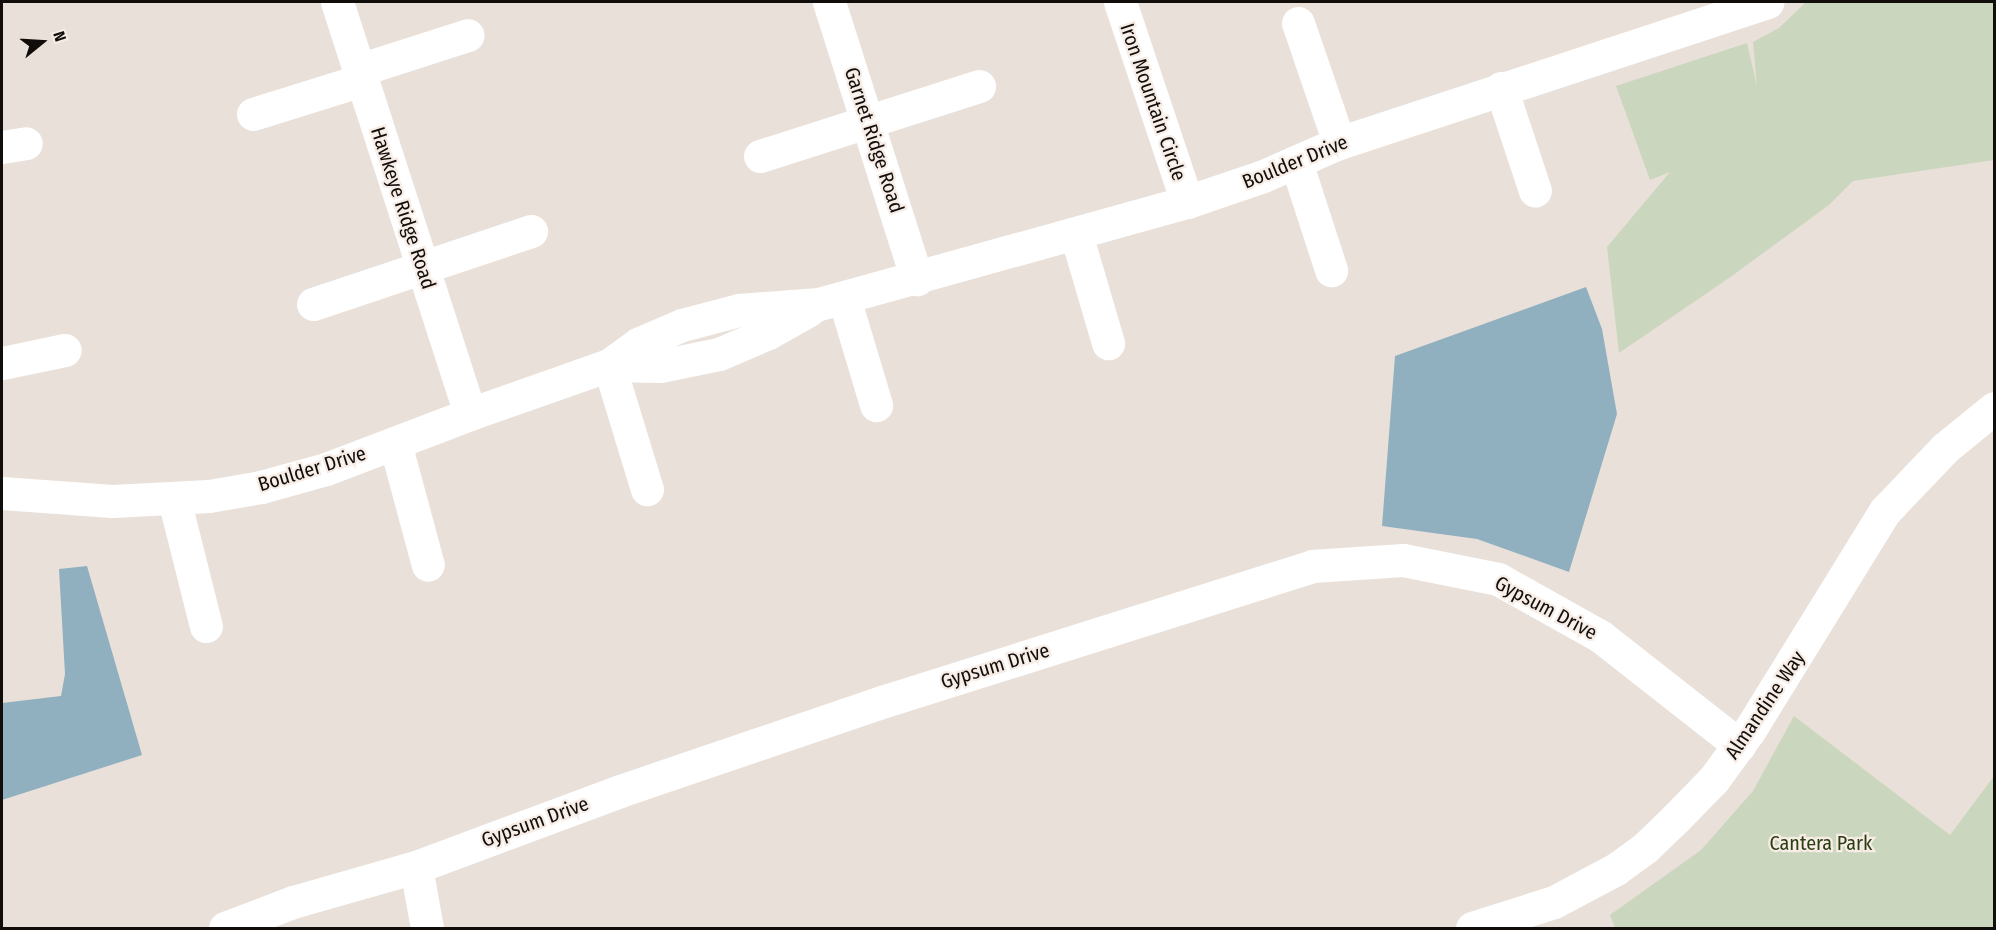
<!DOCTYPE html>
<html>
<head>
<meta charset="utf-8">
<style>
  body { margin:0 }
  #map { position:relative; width:1996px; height:930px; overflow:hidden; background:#e9e0d9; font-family:"Fira Sans Condensed",sans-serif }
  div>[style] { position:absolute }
  .green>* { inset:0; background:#cad7be }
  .water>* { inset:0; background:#90b0c0 }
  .minor>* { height:33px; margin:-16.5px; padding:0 16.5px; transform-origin:16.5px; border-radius:16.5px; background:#fff }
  span { translate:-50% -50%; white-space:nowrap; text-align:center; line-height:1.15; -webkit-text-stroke:4.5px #f7ede6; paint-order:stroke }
  .street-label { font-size:20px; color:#110d0b }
  .park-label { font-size:20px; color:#2a3e11 }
  .frame { position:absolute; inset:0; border:3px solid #110d0b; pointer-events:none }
  .north { position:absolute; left:12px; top:12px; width:60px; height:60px; -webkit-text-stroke:4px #f7ede6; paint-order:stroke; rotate:72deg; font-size:16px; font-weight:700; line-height:24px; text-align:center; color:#110d0b }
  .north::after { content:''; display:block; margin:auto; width:21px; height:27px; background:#110d0b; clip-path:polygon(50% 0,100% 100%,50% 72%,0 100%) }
</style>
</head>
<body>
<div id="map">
  <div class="green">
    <div style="clip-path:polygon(1806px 2px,1994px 2px,1994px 160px,1853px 181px,1829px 205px,1729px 278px,1619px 353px,1607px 247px,1670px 172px,1650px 180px,1616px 86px,1747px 43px,1757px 86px,1753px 42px,1779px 28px)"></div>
    <div style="clip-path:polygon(1794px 716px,1950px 835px,1994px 776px,1994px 928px,1615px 928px,1610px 915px,1701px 850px,1753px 791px)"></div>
  </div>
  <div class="water">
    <div style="clip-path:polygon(1586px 287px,1602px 329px,1617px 414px,1569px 572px,1477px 539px,1382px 526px,1395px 356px)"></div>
    <div style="clip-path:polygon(87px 566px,142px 755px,2px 800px,2px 703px,61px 696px,65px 674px,59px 569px)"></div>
  </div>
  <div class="minor">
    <div style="left:337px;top:2px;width:433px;rotate:72.1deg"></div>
    <div style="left:829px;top:2px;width:291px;rotate:72.4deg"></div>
    <div style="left:1120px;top:2px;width:211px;rotate:71.5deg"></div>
    <div style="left:1298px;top:23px;width:127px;rotate:71.1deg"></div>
    <div style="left:359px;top:70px;width:114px;rotate:-17.8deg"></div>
    <div style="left:1501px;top:88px;width:108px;rotate:71.7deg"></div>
    <div style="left:253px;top:114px;width:114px;rotate:-17.3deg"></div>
    <div style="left:2px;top:147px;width:24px;rotate:-9deg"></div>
    <div style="left:760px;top:156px;width:230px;rotate:-17.7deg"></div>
    <div style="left:1296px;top:162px;width:114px;rotate:72deg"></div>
    <div style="left:1076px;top:234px;width:114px;rotate:73.6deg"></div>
    <div style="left:844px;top:298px;width:112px;rotate:73.3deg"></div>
    <div style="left:313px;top:304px;width:230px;rotate:-18.5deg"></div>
    <div style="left:2px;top:363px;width:64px;rotate:-11.7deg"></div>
    <div style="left:609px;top:365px;width:51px;rotate:1.1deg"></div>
    <div style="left:660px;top:366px;width:60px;rotate:-11.5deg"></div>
    <div style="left:719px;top:354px;width:53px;rotate:-23.2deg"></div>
    <div style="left:768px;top:333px;width:47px;rotate:-29.3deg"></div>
    <div style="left:609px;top:365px;width:130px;rotate:73deg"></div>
    <div style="left:395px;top:443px;width:126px;rotate:74.9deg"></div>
    <div style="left:2px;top:493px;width:110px;rotate:4.2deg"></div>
    <div style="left:112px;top:501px;width:97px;rotate:-3deg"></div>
    <div style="left:209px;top:496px;width:53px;rotate:-9.8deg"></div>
    <div style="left:261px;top:487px;width:67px;rotate:-15.5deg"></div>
    <div style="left:326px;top:469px;width:154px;rotate:-20.9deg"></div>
    <div style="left:470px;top:414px;width:147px;rotate:-19.4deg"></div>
    <div style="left:609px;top:365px;width:36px;rotate:-36deg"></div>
    <div style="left:638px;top:344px;width:48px;rotate:-23.4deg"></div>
    <div style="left:682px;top:325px;width:59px;rotate:-14.7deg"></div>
    <div style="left:739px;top:310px;width:80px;rotate:-4.3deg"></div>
    <div style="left:819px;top:304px;width:382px;rotate:-15.5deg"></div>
    <div style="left:1187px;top:202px;width:78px;rotate:-18.7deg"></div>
    <div style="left:1261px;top:177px;width:85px;rotate:-23.6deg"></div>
    <div style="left:1339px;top:143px;width:451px;rotate:-18.2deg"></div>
    <div style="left:174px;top:499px;width:131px;rotate:75.9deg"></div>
    <div style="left:416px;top:867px;width:62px;rotate:79.8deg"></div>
    <div style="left:225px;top:928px;width:73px;rotate:-20.9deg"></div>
    <div style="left:293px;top:902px;width:128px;rotate:-15.9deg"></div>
    <div style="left:416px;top:867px;width:218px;rotate:-20.4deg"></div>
    <div style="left:620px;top:791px;width:280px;rotate:-18.8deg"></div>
    <div style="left:885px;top:701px;width:448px;rotate:-17.5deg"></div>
    <div style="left:1312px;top:566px;width:91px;rotate:-3.8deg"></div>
    <div style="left:1403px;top:560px;width:97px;rotate:11.3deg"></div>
    <div style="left:1498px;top:579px;width:117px;rotate:29.2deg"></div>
    <div style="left:1600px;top:636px;width:177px;rotate:38.1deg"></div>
    <div style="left:1472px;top:928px;width:86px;rotate:-17.6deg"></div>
    <div style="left:1554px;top:902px;width:70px;rotate:-28deg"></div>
    <div style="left:1616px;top:869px;width:37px;rotate:-36deg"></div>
    <div style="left:1646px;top:847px;width:42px;rotate:-44deg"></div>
    <div style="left:1676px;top:818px;width:54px;rotate:-45.7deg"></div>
    <div style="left:1714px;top:779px;width:59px;rotate:-53.9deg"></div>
    <div style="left:1749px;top:731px;width:259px;rotate:-58.3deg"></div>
    <div style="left:1885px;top:511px;width:87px;rotate:-46.4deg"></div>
    <div style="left:1945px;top:448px;width:63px;rotate:-39.2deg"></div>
  </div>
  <div class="street-label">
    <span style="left:1153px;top:102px;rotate:71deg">Iron Mountain Circle</span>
    <span style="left:874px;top:140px;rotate:72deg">Garnet Ridge Road</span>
    <span style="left:1295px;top:162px;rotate:-22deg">Boulder Drive</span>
    <span style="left:403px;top:208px;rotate:72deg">Hawkeye Ridge Road</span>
    <span style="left:312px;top:469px;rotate:-17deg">Boulder Drive</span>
    <span style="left:1546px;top:608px;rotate:28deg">Gypsum Drive</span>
    <span style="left:995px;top:666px;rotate:-17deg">Gypsum Drive</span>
    <span style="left:1765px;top:705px;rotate:-56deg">Almandine Way</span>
    <span style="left:535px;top:822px;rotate:-20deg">Gypsum Drive</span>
  </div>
  <div class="park-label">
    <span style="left:1821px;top:843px">Cantera Park</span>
  </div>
  <div class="frame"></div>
  <div class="north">N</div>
</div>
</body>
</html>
